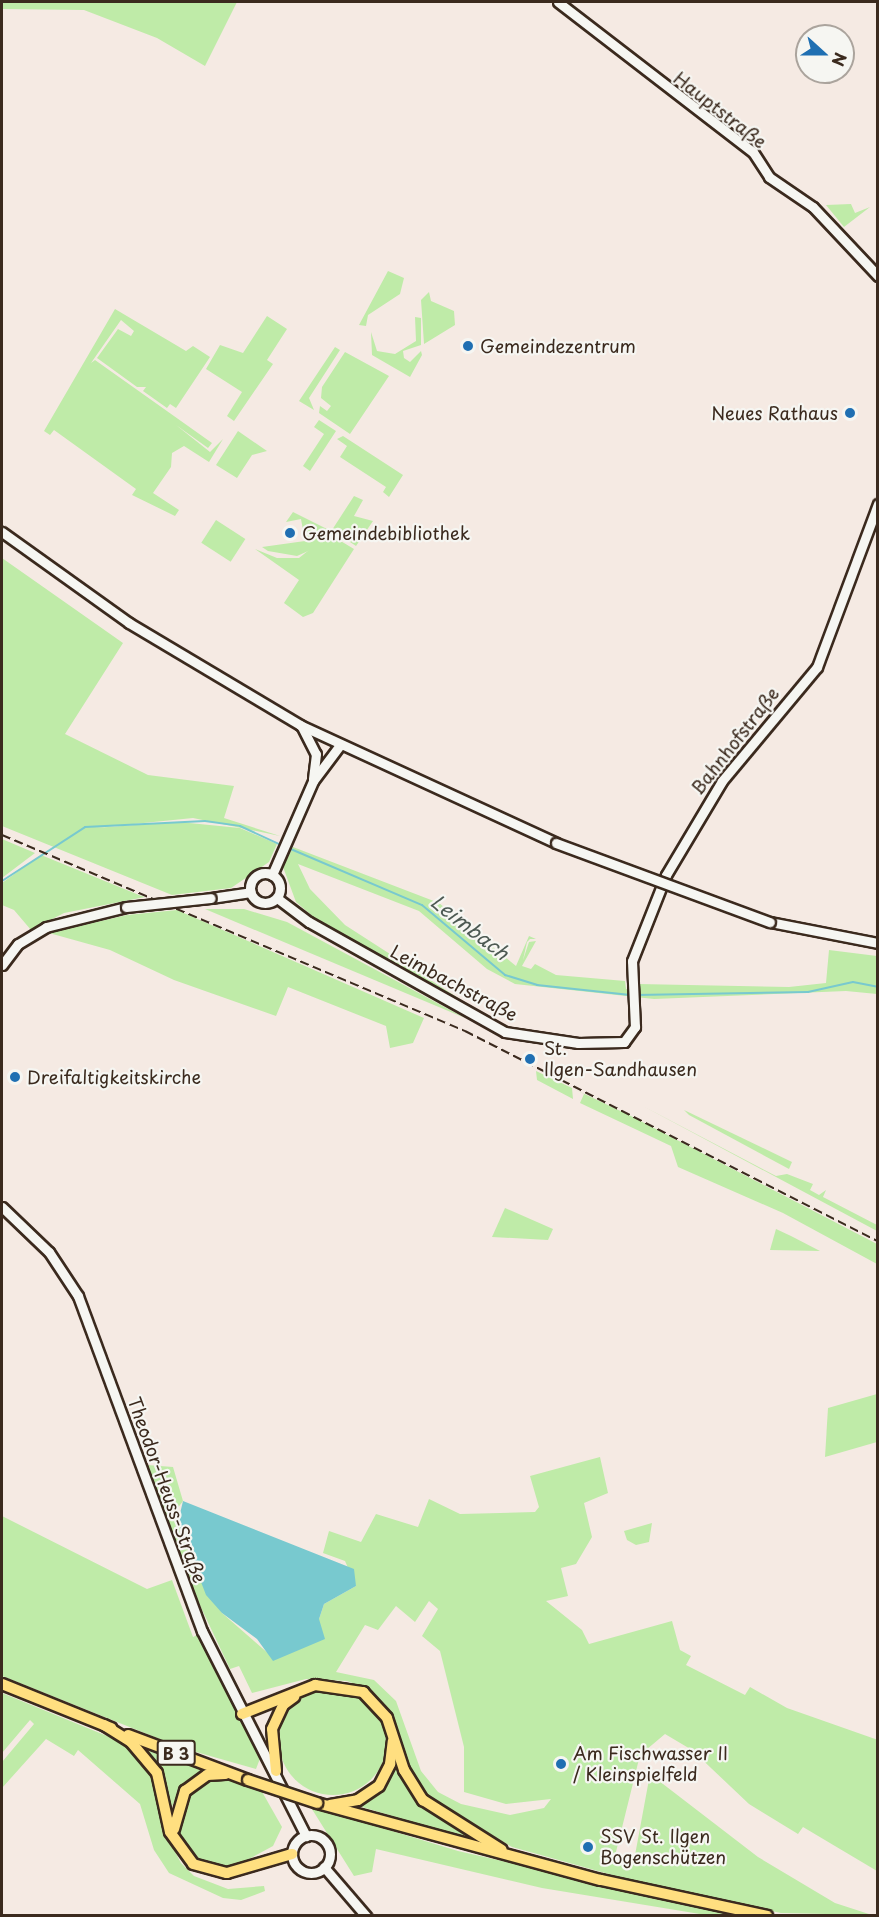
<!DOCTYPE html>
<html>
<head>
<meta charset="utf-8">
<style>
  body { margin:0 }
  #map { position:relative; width:879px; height:1917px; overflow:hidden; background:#f5eae3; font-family:"Playpen Sans",sans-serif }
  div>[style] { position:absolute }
  .green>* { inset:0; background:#bfeba8; transform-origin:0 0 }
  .round { border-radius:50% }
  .water>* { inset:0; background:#78c9cf }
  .stream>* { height:2px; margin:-1px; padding:0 1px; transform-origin:1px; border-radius:1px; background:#78c9cf }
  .roads { filter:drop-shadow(2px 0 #3b2a1e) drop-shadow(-2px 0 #3b2a1e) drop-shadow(0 2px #3b2a1e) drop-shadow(0 -2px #3b2a1e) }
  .secondary>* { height:9px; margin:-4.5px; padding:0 4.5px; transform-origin:4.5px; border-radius:4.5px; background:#f6f6f2 }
  .secondary>.ring { margin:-4.5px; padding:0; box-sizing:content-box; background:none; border:9px solid #f6f6f2; border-radius:50% }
  .primary>* { height:10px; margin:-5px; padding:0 5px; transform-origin:5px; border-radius:5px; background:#ffdf80 }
  .rail>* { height:2px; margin-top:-1px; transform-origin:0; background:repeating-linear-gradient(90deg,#3b2a1e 0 9px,transparent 0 13.5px) }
  .bridges { filter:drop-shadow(2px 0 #3b2a1e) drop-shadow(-2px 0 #3b2a1e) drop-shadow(0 2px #3b2a1e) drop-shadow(0 -2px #3b2a1e) }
  .secondary-bridge>* { height:9px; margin:-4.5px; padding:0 4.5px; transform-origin:4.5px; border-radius:4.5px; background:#f6f6f2 }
  .primary-bridge>* { height:10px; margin:-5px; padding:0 5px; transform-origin:5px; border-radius:5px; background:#ffdf80 }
  .dots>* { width:16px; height:16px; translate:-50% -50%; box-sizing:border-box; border:3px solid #f6f6f2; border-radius:50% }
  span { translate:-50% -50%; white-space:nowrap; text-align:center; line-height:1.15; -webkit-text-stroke:4.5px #f6f6f2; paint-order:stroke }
  .shield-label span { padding:2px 4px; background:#f6f6f2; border:2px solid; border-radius:4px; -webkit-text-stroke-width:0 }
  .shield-label { font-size:16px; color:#3b2a1e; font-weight:700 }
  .street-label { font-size:18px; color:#3b2a1e }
  .poi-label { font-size:18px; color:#3b2a1e }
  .left { translate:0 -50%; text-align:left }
  .right { translate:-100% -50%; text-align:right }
  .water-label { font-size:20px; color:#4d5a53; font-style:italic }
  .frame { position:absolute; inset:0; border:3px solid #3b2a1e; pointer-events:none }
  .north { position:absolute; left:795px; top:24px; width:60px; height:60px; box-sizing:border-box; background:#f6f6f2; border:2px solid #aba49d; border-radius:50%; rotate:111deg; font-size:16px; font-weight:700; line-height:24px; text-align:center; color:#3b2a1e }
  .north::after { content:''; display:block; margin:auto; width:21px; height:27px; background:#1f6fb2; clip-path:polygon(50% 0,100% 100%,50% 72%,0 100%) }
</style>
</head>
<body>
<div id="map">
  <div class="green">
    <div style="clip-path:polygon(2px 2px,237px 2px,205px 66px,157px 38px,84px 10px,2px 9px)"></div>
    <div style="clip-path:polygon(851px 204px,855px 213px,870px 207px,844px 227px,826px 205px)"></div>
    <div style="clip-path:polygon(388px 271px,404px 278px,400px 294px,368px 315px,366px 326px,359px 325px)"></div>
    <div style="clip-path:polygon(429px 292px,431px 301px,454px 311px,455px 325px,424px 344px,421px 300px)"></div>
    <div style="clip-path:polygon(115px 309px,186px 351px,193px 346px,210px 357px,176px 408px,170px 404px,167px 408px,143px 391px,146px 387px,137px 387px,97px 358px,118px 329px,131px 336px,134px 331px,121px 320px,91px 363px,95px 360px,212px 443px,208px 448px,176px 425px,210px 452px,223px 439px,209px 462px,184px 446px,172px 453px,171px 467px,153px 493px,179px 510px,175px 516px,132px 495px,136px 489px,54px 430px,50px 435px,44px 431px)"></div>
    <div style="clip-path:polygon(267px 316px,287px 329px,267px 360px,273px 364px,234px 421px,227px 416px,242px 392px,206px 369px,220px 345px,243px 353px)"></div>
    <div style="clip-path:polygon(415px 317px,421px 318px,421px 345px,403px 351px,404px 358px,410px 362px,421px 351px,422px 355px,410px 377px,372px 355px,371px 332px,377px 351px,395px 354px,416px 341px)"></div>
    <div style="clip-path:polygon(335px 347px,340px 350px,309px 398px,314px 410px,299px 401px)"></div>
    <div style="clip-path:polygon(345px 352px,389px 376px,350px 434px,319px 413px,320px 406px,327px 411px,331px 406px,321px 398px,322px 387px)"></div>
    <div style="clip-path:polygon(319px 420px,336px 431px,310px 471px,303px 466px,324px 434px,314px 427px)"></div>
    <div style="clip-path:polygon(238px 431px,267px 451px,252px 455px,237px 478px,216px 465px)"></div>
    <div style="clip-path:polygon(343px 436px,403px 475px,389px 497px,383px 492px,386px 487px,340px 457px,347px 446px,337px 439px)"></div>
    <div style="clip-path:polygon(354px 496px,363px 500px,354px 516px,373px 521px,356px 546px,332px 530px)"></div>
    <div style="clip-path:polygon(293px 512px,329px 530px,315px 548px,297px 556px,268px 551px,262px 547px,305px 541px,301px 519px,286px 522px)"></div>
    <div style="left:216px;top:520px;width:35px;height:27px;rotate:33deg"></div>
    <div style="clip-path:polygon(329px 534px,354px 549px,313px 613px,303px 617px,284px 603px,299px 580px,255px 549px,277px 558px,299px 558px)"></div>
    <div style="clip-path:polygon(2px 558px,123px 643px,65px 734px,148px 775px,234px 786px,224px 818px,280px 836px,193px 818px,94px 828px,179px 822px,240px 828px,277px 844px,269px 862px,231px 888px,172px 895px,2px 826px)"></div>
    <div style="clip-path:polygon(2px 839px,35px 853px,2px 878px)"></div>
    <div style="clip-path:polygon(293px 847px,439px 903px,516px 966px,529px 936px,536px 939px,530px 939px,527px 942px,523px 960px,529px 942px,536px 941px,522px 966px,531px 969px,535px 964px,556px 975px,625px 981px,626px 989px,638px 991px,638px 984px,789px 987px,826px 983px,829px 950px,877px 956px,877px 994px,846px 991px,654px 999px,515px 984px,487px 969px,419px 911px,298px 864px,310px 889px,345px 925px,466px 1003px,317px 920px,296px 902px,283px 867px)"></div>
    <div style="clip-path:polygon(41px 855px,139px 895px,145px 897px,64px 913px,31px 930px,14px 910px,2px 905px,2px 883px)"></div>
    <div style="clip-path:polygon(205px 909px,244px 909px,287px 922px,465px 1018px)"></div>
    <div style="clip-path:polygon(177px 910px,424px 1018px,413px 1043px,390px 1048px,386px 1026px,288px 987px,276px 1016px,174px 980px,110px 950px,49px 933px,127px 915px)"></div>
    <div style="clip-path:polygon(536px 1071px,631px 1116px,877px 1244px,877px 1264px,783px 1213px,678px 1167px,671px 1146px,580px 1103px,584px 1094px,572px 1088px,573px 1099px,537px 1080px)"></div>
    <div style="clip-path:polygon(641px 1105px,776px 1176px,787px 1174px,813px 1184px,810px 1190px,819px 1195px,826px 1190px,823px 1197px,877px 1225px,877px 1231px)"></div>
    <div style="clip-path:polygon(684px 1110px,792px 1162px,789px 1169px,689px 1115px)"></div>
    <div style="clip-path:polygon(505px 1208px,553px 1229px,548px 1240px,492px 1237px)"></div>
    <div style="clip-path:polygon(776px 1229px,791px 1236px,820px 1251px,770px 1250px)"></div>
    <div style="clip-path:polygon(877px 1394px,877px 1442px,825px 1457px,828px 1408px)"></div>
    <div style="clip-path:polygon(evenodd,600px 1457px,608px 1493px,584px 1503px,592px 1537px,576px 1564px,561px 1568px,568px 1596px,546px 1601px,582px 1630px,589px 1644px,672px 1621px,680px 1650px,691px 1656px,686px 1665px,745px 1695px,750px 1687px,787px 1708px,878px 1740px,877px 1871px,803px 1827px,798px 1834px,749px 1804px,692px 1750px,665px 1734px,640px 1755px,613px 1864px,633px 1866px,650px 1774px,758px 1857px,835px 1903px,872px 1915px,781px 1913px,648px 1885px,512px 1847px,424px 1795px,409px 1769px,392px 1713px,371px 1690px,347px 1681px,306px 1679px,252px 1693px,239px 1666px,230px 1669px,197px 1599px,147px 1465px,173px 1467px,183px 1501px,177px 1509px,222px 1613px,270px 1655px,319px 1619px,324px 1604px,356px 1586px,345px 1561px,323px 1553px,329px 1531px,361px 1542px,376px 1514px,418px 1527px,429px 1499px,460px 1514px,535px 1512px,539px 1507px,530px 1476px,600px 1457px,429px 1601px,438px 1609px,422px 1636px,440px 1651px,464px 1747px,464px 1792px,506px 1804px,551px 1799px,544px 1808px,510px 1815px,461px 1804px,438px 1792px,421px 1771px,396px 1701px,374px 1680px,336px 1672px,365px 1625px,378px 1630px,396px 1606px,415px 1622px,429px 1601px)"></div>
    <div style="clip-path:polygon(2px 1516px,147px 1589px,172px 1580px,193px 1637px,199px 1634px,261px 1756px,256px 1769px,182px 1748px,2px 1676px)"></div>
    <div style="clip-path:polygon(652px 1523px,649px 1542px,636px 1545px,627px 1540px,624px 1531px)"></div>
    <div class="round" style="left:279px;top:1687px;width:108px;height:108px"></div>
    <div style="clip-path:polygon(2px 1693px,129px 1745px,155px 1776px,171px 1844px,181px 1863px,194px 1876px,228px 1889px,264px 1886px,265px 1891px,241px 1900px,223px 1898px,169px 1873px,154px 1850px,140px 1804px,78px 1750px,74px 1756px,46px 1739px,2px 1788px,2px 1762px,34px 1724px,30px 1720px,2px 1753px)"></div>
    <div style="clip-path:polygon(143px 1749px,207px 1771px,184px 1783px,169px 1812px,160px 1773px)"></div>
    <div style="clip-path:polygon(398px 1758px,415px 1799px,479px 1842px,352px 1804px)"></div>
    <div style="clip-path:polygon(220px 1777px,261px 1790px,282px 1827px,273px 1846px,234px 1867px,194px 1860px,179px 1836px,191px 1790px)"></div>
    <div style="clip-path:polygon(310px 1806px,458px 1851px,742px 1915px,706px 1915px,542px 1888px,376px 1849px,372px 1872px,354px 1876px)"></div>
  </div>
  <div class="water">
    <div style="clip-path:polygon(183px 1501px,354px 1569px,356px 1586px,324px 1604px,319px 1619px,325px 1639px,273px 1661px,257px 1639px,222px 1613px,206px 1595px,178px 1522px)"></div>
  </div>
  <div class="stream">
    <div style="left:286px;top:847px;width:148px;rotate:23.1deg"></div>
    <div style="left:422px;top:905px;width:109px;rotate:40.1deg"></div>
    <div style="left:505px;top:975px;width:34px;rotate:17deg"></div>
    <div style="left:537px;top:985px;width:94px;rotate:6.1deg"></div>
    <div style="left:2px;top:881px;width:99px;rotate:-33deg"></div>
    <div style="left:85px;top:827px;width:120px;rotate:-2.9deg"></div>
    <div style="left:205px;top:821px;width:35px;rotate:8deg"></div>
    <div style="left:240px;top:826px;width:45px;rotate:24.9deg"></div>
    <div style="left:636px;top:995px;width:172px;rotate:-1deg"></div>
    <div style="left:808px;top:992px;width:46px;rotate:-12.5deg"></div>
    <div style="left:853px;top:982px;width:25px;rotate:11deg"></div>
  </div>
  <div class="roads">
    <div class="secondary">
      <div style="left:558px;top:2px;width:246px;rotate:37.6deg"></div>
      <div style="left:753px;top:152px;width:30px;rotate:57deg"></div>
      <div style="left:769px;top:177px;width:53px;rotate:34.3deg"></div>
      <div style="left:813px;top:207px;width:95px;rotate:46.7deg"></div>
      <div style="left:2px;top:532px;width:156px;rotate:35.6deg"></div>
      <div style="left:129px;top:623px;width:199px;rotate:30.8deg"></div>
      <div style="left:300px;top:725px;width:282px;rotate:24.7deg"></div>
      <div style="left:302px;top:727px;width:30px;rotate:63deg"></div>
      <div style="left:316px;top:754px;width:25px;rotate:97deg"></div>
      <div class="ring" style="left:250px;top:873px;width:21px;height:21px"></div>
      <div style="left:272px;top:875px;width:103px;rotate:-66.4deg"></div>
      <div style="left:313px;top:781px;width:45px;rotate:-53.1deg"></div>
      <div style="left:211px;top:898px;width:40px;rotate:-8.5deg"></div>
      <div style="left:277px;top:898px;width:40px;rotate:37deg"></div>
      <div style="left:309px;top:922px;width:225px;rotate:29.3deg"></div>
      <div style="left:505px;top:1032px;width:74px;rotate:8.6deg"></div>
      <div style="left:578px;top:1043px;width:46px;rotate:-1.2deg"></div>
      <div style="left:624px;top:1042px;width:19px;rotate:-54deg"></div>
      <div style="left:635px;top:1027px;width:66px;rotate:-92.6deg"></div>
      <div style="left:632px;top:961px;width:92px;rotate:-68.4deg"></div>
      <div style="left:666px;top:875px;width:109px;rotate:-59.2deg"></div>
      <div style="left:722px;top:781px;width:148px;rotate:-50.2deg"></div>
      <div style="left:817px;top:667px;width:174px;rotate:-69.5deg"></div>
      <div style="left:770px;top:922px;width:110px;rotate:11deg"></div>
      <div style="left:2px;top:965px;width:26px;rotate:-53deg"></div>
      <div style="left:18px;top:944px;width:33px;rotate:-31deg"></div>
      <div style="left:46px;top:927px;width:82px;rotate:-14deg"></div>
      <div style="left:2px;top:1207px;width:65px;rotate:43.8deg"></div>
      <div style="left:49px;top:1252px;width:53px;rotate:56.6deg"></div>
      <div style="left:78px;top:1296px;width:357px;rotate:69.7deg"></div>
      <div style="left:202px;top:1631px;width:230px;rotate:63.1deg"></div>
      <div class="ring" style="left:292px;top:1835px;width:29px;height:29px"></div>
      <div style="left:324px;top:1867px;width:65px;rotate:49.4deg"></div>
    </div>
    <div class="primary">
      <div style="left:2px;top:1684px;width:118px;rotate:22deg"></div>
      <div style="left:242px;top:1714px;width:79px;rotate:-21.7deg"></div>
      <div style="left:315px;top:1685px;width:49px;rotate:8.3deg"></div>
      <div style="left:363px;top:1692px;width:35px;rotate:47deg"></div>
      <div style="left:387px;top:1718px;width:55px;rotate:71.9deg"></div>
      <div style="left:404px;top:1770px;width:36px;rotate:58deg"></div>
      <div style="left:423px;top:1800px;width:93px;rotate:32.3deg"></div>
      <div style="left:104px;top:1725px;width:32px;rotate:32deg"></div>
      <div style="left:131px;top:1742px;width:40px;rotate:50deg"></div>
      <div style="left:157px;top:1773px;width:60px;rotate:77.6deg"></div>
      <div style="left:170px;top:1832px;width:39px;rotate:54deg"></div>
      <div style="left:193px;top:1864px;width:35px;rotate:15deg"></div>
      <div style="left:227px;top:1873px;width:68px;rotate:-16.3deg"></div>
      <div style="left:128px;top:1735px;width:128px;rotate:20.6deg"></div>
      <div style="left:276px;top:1771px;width:42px;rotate:-95.4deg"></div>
      <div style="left:272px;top:1729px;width:26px;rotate:-65deg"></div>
      <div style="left:283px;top:1705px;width:14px;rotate:-36deg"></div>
      <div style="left:317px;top:1803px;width:294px;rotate:15.2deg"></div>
      <div style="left:601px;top:1880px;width:170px;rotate:12.2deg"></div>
      <div style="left:330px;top:1805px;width:28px;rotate:-10deg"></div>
      <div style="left:358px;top:1800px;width:25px;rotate:-34deg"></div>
      <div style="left:379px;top:1786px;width:25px;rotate:-63deg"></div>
      <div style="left:390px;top:1764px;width:23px;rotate:-83deg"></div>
      <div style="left:174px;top:1829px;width:40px;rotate:-74deg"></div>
      <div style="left:185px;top:1791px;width:27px;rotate:-36deg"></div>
      <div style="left:207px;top:1775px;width:18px;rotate:-3deg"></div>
    </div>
  </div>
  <div class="rail">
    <div style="left:2px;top:835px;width:503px;rotate:22.94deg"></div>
    <div style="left:465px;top:1031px;width:463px;rotate:27deg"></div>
  </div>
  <div class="bridges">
    <div class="secondary-bridge">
      <div style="left:556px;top:843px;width:228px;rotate:20.3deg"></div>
      <div style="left:126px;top:907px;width:85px;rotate:-6deg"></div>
    </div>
    <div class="primary-bridge">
      <div style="left:248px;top:1780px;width:73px;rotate:18.4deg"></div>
    </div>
  </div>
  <div class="dots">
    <div style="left:468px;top:346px;background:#1f6fb2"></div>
    <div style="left:850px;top:413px;background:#1f6fb2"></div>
    <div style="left:290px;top:533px;background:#1f6fb2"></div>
    <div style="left:530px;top:1059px;background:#1f6fb2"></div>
    <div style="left:15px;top:1077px;background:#1f6fb2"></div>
    <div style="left:561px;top:1764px;background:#1f6fb2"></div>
    <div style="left:588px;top:1847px;background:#1f6fb2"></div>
  </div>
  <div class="shield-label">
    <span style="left:176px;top:1753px">B 3</span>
  </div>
  <div class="street-label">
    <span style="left:720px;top:110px;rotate:38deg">Hauptstraße</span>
    <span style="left:735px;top:741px;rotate:-52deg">Bahnhofstraße</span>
    <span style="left:454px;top:983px;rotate:28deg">Leimbachstraße</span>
    <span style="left:167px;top:1490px;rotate:70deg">Theodor-Heuss-Straße</span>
  </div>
  <div class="poi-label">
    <span class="left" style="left:480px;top:346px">Gemeindezentrum</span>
    <span class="right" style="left:838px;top:413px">Neues Rathaus</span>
    <span class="left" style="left:302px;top:533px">Gemeindebibliothek</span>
    <span class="left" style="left:544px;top:1059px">St.<br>Ilgen-Sandhausen</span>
    <span class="left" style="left:27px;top:1077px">Dreifaltigkeitskirche</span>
    <span class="left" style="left:573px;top:1764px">Am Fischwasser II<br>/ Kleinspielfeld</span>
    <span class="left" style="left:600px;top:1847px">SSV St. Ilgen<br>Bogenschützen</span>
  </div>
  <div class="water-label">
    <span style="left:470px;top:927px;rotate:38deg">Leimbach</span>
  </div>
  <div class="frame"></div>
  <div class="north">N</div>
</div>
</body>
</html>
